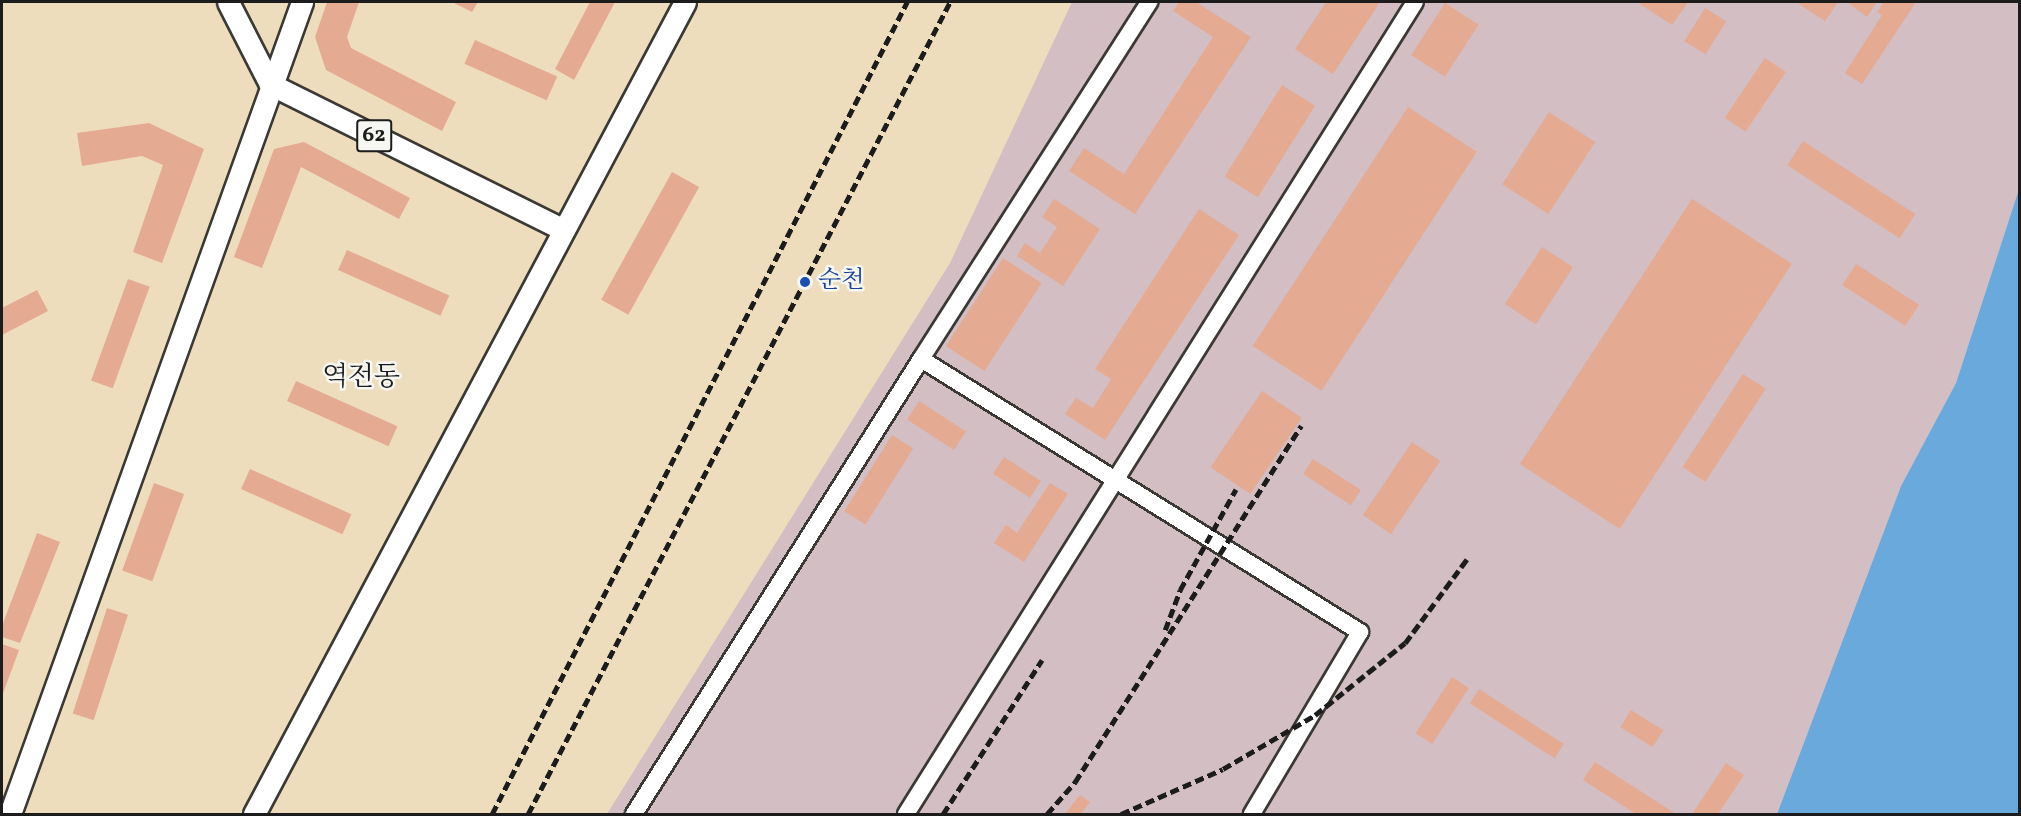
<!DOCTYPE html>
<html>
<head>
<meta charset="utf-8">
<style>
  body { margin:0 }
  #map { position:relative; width:2021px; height:816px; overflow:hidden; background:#edddbc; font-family:Vollkorn,"Noto Serif KR",serif }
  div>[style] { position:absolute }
  .industrial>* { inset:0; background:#d2bec3 }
  .water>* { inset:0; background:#69a9dc }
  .building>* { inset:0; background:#e5aa92; transform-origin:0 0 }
  .roads { filter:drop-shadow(2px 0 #3b3934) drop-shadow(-2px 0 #3b3934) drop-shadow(0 2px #3b3934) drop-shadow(0 -2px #3b3934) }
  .minor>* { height:16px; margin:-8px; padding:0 8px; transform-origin:8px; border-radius:8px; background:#fff }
  .major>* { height:21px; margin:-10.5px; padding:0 10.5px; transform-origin:10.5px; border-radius:10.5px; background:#fff }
  .rail>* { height:4.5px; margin-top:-2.25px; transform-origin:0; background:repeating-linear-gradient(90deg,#1c1c1c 0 9px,transparent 0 13.5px) }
  .dots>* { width:16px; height:16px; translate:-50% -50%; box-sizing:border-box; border:3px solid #f6f6f2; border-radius:50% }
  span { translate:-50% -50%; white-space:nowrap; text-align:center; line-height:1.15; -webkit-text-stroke:5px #f6f6f2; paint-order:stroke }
  .shield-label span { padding:2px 4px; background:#f6f6f2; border:2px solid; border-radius:4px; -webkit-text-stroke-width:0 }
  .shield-label { font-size:22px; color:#1c1c1c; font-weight:700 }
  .transit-label { font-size:24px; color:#164399 }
  .left { translate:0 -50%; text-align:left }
  .quarter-label { font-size:27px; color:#1c1c1c }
  .frame { position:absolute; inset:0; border:3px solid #1c1c1c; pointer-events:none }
</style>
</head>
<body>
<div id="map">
  <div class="industrial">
    <div style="clip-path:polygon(1072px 2px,2019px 2px,2019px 189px,1956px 383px,1901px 486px,1777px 814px,607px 814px,950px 263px)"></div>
  </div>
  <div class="water">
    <div style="clip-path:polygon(2019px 189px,2019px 814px,1777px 814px,1901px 486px,1956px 383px)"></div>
  </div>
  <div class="building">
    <div style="clip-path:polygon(327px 2px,359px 2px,347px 37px,351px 48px,456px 102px,442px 131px,326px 70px,315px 37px)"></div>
    <div style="clip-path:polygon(452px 2px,478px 2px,472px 12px)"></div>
    <div style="clip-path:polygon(590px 2px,615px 2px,574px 80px,555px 69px)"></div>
    <div style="clip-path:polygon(1179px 2px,1196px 2px,1251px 37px,1135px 214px,1069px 171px,1084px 148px,1124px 174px,1213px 37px,1173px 11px)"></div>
    <div style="clip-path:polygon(1326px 2px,1380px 2px,1333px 74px,1295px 49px)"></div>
    <div style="clip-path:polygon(1642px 2px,1688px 2px,1672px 25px,1640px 4px)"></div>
    <div style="clip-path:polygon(1800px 2px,1838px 2px,1825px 21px,1799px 4px)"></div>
    <div style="clip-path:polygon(1847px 2px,1877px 2px,1867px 17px)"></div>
    <div style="clip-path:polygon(1884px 2px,1916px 2px,1862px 84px,1845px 73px,1882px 15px,1877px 12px)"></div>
    <div style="left:1445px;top:3px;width:40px;height:62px;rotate:33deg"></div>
    <div style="left:1705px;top:8px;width:25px;height:39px;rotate:32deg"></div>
    <div style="left:475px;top:40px;width:90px;height:26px;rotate:24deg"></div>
    <div style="left:1765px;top:58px;width:25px;height:72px;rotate:34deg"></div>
    <div style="left:1282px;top:85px;width:39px;height:108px;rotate:32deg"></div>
    <div style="left:1408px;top:107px;width:82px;height:285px;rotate:33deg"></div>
    <div style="left:1549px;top:112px;width:55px;height:86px;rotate:33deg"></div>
    <div style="clip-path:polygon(149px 123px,204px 149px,162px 263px,133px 252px,163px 165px,142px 156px,82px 166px,77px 133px)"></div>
    <div style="left:1803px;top:141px;width:134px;height:29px;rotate:33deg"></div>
    <div style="clip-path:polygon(304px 142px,410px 198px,399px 219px,301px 167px,262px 268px,234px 257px,274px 149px)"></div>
    <div style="left:672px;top:172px;width:31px;height:146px;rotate:29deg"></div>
    <div style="clip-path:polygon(1054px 199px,1100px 229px,1063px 286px,1017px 256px,1025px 243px,1040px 253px,1057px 227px,1042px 217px)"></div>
    <div style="left:1692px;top:199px;width:119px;height:316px;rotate:33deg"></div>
    <div style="clip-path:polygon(1199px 209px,1239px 235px,1105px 440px,1065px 414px,1076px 398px,1093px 408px,1111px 379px,1095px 369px)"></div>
    <div style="left:1542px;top:247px;width:37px;height:68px;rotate:33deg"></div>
    <div style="left:347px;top:250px;width:112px;height:22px;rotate:24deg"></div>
    <div style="left:1003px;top:258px;width:46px;height:105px;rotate:33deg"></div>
    <div style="left:1856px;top:264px;width:75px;height:25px;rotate:33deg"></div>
    <div style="left:128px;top:279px;width:23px;height:108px;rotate:20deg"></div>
    <div style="clip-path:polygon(37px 290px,48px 311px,2px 335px,2px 308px)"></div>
    <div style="left:1743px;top:374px;width:27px;height:111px;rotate:33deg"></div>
    <div style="left:296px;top:381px;width:111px;height:22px;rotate:24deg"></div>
    <div style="left:1262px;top:391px;width:48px;height:92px;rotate:34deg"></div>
    <div style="left:919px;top:401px;width:56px;height:22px;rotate:33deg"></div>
    <div style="left:892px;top:435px;width:25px;height:90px;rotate:32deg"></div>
    <div style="left:1412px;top:442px;width:34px;height:88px;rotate:34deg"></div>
    <div style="left:1004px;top:457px;width:44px;height:20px;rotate:33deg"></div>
    <div style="left:1313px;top:459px;width:57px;height:18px;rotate:33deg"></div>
    <div style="left:250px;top:469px;width:111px;height:22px;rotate:24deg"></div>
    <div style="left:154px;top:483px;width:32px;height:93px;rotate:20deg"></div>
    <div style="clip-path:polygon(1050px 483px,1068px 494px,1024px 562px,994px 543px,1006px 525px,1017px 533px)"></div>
    <div style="clip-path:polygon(37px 533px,60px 542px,20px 643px,2px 637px,2px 626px)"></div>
    <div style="left:107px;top:608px;width:22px;height:111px;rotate:18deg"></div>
    <div style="clip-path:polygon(2px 644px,19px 650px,2px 696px)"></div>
    <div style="left:1452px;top:677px;width:20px;height:67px;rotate:33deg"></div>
    <div style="left:1479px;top:689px;width:101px;height:17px;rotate:33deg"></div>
    <div style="left:1631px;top:710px;width:38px;height:20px;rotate:32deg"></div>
    <div style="clip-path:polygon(1595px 762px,1676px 814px,1636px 814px,1583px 780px)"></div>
    <div style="clip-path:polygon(1726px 763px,1744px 775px,1718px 814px,1692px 814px)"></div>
    <div style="clip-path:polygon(1080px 795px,1090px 802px,1081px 814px,1065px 814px)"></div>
  </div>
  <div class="roads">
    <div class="minor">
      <div style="left:921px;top:359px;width:424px;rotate:-57.4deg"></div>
      <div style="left:634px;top:814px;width:538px;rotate:-57.76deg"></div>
      <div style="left:921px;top:359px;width:517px;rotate:31.88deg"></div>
      <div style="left:1360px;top:632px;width:212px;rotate:120.7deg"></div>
      <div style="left:906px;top:814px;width:958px;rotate:-57.92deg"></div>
    </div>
    <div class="major">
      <div style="left:228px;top:2px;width:92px;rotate:62.9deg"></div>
      <div style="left:270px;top:84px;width:326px;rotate:26.4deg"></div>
      <div style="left:10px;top:814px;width:863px;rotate:-70.22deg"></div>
      <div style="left:254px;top:814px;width:919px;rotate:-62.04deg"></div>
    </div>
  </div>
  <div class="rail">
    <div style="left:1165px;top:630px;width:43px;rotate:-69.4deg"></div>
    <div style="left:1180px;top:590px;width:115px;rotate:-61deg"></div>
    <div style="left:492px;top:814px;width:912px;rotate:-62.93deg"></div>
    <div style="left:528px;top:814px;width:915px;rotate:-62.54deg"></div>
    <div style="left:943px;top:814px;width:183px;rotate:-57.3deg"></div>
    <div style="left:1047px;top:814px;width:43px;rotate:-48.8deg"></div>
    <div style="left:1075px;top:782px;width:422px;rotate:-57.6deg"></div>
    <div style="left:1121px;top:814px;width:111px;rotate:-23.8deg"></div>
    <div style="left:1223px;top:769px;width:107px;rotate:-30.4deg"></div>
    <div style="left:1315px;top:715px;width:115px;rotate:-38.7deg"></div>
    <div style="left:1405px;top:643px;width:104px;rotate:-53.6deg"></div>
  </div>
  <div class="dots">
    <div style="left:805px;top:282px;background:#1a4fb4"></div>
  </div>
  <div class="shield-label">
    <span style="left:374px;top:136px">62</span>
  </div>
  <div class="transit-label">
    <span class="left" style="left:818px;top:282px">순천</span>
  </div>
  <div class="quarter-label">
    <span style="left:361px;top:379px">역전동</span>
  </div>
  <div class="frame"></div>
</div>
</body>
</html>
